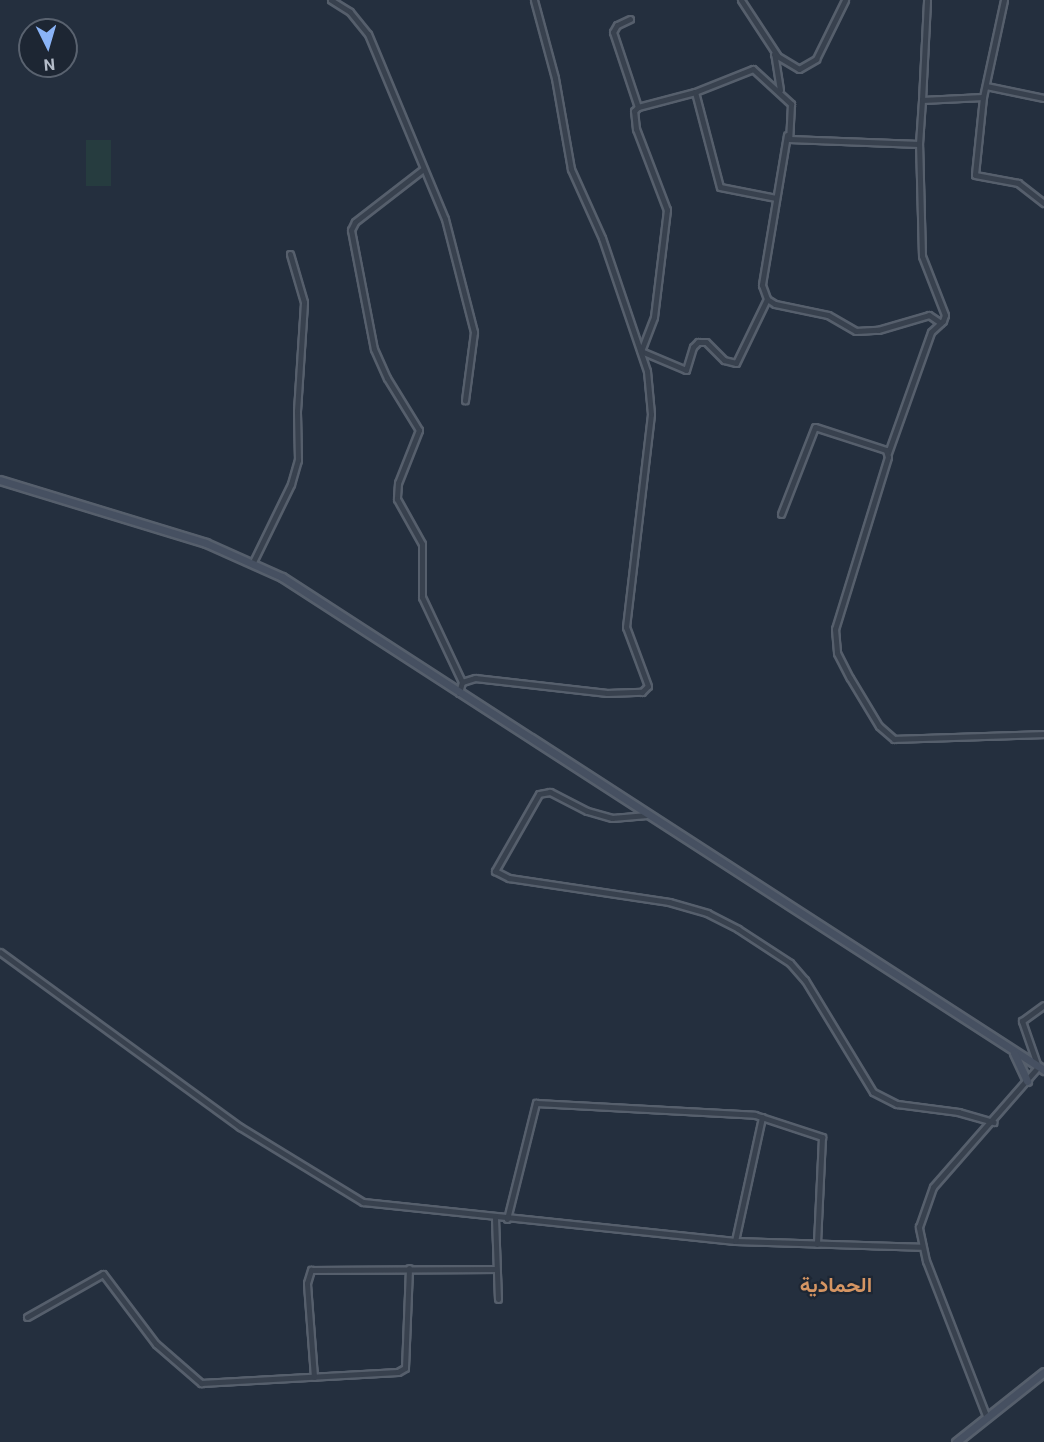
<!DOCTYPE html>
<html>
<head>
<meta charset="utf-8">
<style>
  body { margin:0 }
  #map { position:relative; width:1044px; height:1442px; overflow:hidden; background:#242f3e; font-family:Roboto,Vazirmatn,sans-serif }
  div>[style] { position:absolute }
  .green>* { inset:0; background:#263c3f; transform-origin:0 0 }
  .roads { filter:drop-shadow(2px 0 #565f6c) drop-shadow(-2px 0 #565f6c) drop-shadow(0 2px #565f6c) drop-shadow(0 -2px #565f6c) }
  .street>* { height:5px; margin:-2.5px; padding:0 2.5px; transform-origin:2.5px; border-radius:2.5px; background:#38414e }
  .secondary>* { height:7px; margin:-3.5px; padding:0 3.5px; transform-origin:3.5px; border-radius:3.5px; background:#465061 }
  span { translate:-50% -50%; white-space:nowrap; text-align:center; line-height:1.15; -webkit-text-stroke:4.5px #1d2633; paint-order:stroke }
  .quarter-label { font-size:21px; color:#d59563; font-weight:700 }
  .north { position:absolute; left:18px; top:18px; width:60px; height:60px; box-sizing:border-box; background:#1d2633; border:2px solid #59626f; border-radius:50%; rotate:175deg; font-size:16px; font-weight:700; line-height:24px; text-align:center; color:#b4bcc9 }
  .north::after { content:''; display:block; margin:auto; width:21px; height:27px; background:#8ab4f8; clip-path:polygon(50% 0,100% 100%,50% 72%,0 100%) }
</style>
</head>
<body>
<div id="map">
  <div class="green">
    <div style="left:86px;top:140px;width:25px;height:46px"></div>
  </div>
  <div class="roads">
    <div class="street">
      <div style="left:331px;top:0;width:22px;rotate:32deg"></div>
      <div style="left:350px;top:12px;width:28px;rotate:51deg"></div>
      <div style="left:368px;top:34px;width:200px;rotate:67.4deg"></div>
      <div style="left:445px;top:219px;width:117px;rotate:75.6deg"></div>
      <div style="left:474px;top:332px;width:69px;rotate:97.5deg"></div>
      <div style="left:741px;top:0;width:66px;rotate:56.8deg"></div>
      <div style="left:1004px;top:0;width:99px;rotate:102.2deg"></div>
      <div style="left:983px;top:97px;width:78px;rotate:95.9deg"></div>
      <div style="left:975px;top:175px;width:44px;rotate:10.5deg"></div>
      <div style="left:1018px;top:183px;width:33px;rotate:38deg"></div>
      <div style="left:630px;top:19px;width:14px;rotate:155deg"></div>
      <div style="left:617px;top:25px;width:8px;rotate:120deg"></div>
      <div style="left:613px;top:32px;width:79px;rotate:71.6deg"></div>
      <div style="left:986px;top:86px;width:59px;rotate:11.7deg"></div>
      <div style="left:780px;top:90px;width:36px;rotate:-99deg"></div>
      <div style="left:774px;top:54px;width:29px;rotate:31deg"></div>
      <div style="left:799px;top:69px;width:20px;rotate:-30deg"></div>
      <div style="left:816px;top:59px;width:66px;rotate:-63.8deg"></div>
      <div style="left:695px;top:92px;width:98px;rotate:75.3deg"></div>
      <div style="left:720px;top:187px;width:57px;rotate:11.1deg"></div>
      <div style="left:922px;top:100px;width:100px;rotate:-87.1deg"></div>
      <div style="left:787px;top:135px;width:152px;rotate:99.5deg"></div>
      <div style="left:762px;top:285px;width:15px;rotate:70deg"></div>
      <div style="left:767px;top:299px;width:9px;rotate:32deg"></div>
      <div style="left:775px;top:304px;width:54px;rotate:11.7deg"></div>
      <div style="left:828px;top:315px;width:32px;rotate:30deg"></div>
      <div style="left:856px;top:331px;width:22px;rotate:-3deg"></div>
      <div style="left:878px;top:330px;width:53px;rotate:-16.4deg"></div>
      <div style="left:929px;top:315px;width:14px;rotate:34deg"></div>
      <div style="left:422px;top:170px;width:85px;rotate:142.2deg"></div>
      <div style="left:355px;top:222px;width:9px;rotate:117deg"></div>
      <div style="left:351px;top:230px;width:121px;rotate:79.1deg"></div>
      <div style="left:374px;top:349px;width:32px;rotate:66deg"></div>
      <div style="left:387px;top:378px;width:61px;rotate:58.4deg"></div>
      <div style="left:419px;top:430px;width:57px;rotate:111.6deg"></div>
      <div style="left:398px;top:483px;width:16px;rotate:94deg"></div>
      <div style="left:397px;top:499px;width:51px;rotate:60.9deg"></div>
      <div style="left:422px;top:544px;width:53px;rotate:90deg"></div>
      <div style="left:422px;top:597px;width:94px;rotate:64.8deg"></div>
      <div style="left:767px;top:299px;width:71px;rotate:115.8deg"></div>
      <div style="left:736px;top:363px;width:12px;rotate:-166deg"></div>
      <div style="left:724px;top:360px;width:25px;rotate:-135deg"></div>
      <div style="left:706px;top:342px;width:8px;rotate:180deg"></div>
      <div style="left:698px;top:342px;width:7px;rotate:135deg"></div>
      <div style="left:693px;top:347px;width:24px;rotate:107deg"></div>
      <div style="left:686px;top:370px;width:49px;rotate:-157.1deg"></div>
      <div style="left:641px;top:351px;width:36px;rotate:-69deg"></div>
      <div style="left:654px;top:317px;width:108px;rotate:-83.1deg"></div>
      <div style="left:667px;top:210px;width:87px;rotate:-110.9deg"></div>
      <div style="left:636px;top:129px;width:18px;rotate:-96deg"></div>
      <div style="left:634px;top:111px;width:6px;rotate:-45deg"></div>
      <div style="left:638px;top:107px;width:59px;rotate:-14.7deg"></div>
      <div style="left:695px;top:92px;width:62px;rotate:-21.6deg"></div>
      <div style="left:753px;top:69px;width:52px;rotate:42.6deg"></div>
      <div style="left:791px;top:104px;width:35px;rotate:93deg"></div>
      <div style="left:789px;top:139px;width:130px;rotate:2.2deg"></div>
      <div style="left:919px;top:144px;width:44px;rotate:-86.1deg"></div>
      <div style="left:922px;top:100px;width:61px;rotate:-2.8deg"></div>
      <div style="left:888px;top:453px;width:128px;rotate:-70.4deg"></div>
      <div style="left:931px;top:332px;width:16px;rotate:-43deg"></div>
      <div style="left:943px;top:321px;width:6px;rotate:-72deg"></div>
      <div style="left:945px;top:315px;width:63px;rotate:-111.3deg"></div>
      <div style="left:922px;top:256px;width:112px;rotate:-91.5deg"></div>
      <div style="left:781px;top:514px;width:93px;rotate:-68.7deg"></div>
      <div style="left:815px;top:427px;width:75px;rotate:17.9deg"></div>
      <div style="left:886px;top:450px;width:7px;rotate:74deg"></div>
      <div style="left:888px;top:457px;width:180px;rotate:107.1deg"></div>
      <div style="left:835px;top:629px;width:24px;rotate:85deg"></div>
      <div style="left:837px;top:653px;width:28px;rotate:63deg"></div>
      <div style="left:850px;top:678px;width:56px;rotate:58.9deg"></div>
      <div style="left:879px;top:726px;width:20px;rotate:41deg"></div>
      <div style="left:894px;top:739px;width:150px;rotate:-1.9deg"></div>
      <div style="left:253px;top:562px;width:87px;rotate:-64deg"></div>
      <div style="left:291px;top:484px;width:25px;rotate:-74deg"></div>
      <div style="left:298px;top:460px;width:49px;rotate:-91.2deg"></div>
      <div style="left:297px;top:411px;width:109px;rotate:-86.3deg"></div>
      <div style="left:304px;top:302px;width:50px;rotate:-106.3deg"></div>
      <div style="left:459px;top:693px;width:11px;rotate:-75deg"></div>
      <div style="left:462px;top:682px;width:14px;rotate:-17deg"></div>
      <div style="left:475px;top:678px;width:133px;rotate:6.5deg"></div>
      <div style="left:607px;top:693px;width:35px;rotate:-2deg"></div>
      <div style="left:642px;top:692px;width:8px;rotate:-45deg"></div>
      <div style="left:648px;top:686px;width:63px;rotate:-110.4deg"></div>
      <div style="left:626px;top:627px;width:214px;rotate:-83.3deg"></div>
      <div style="left:651px;top:414px;width:43px;rotate:-95.3deg"></div>
      <div style="left:647px;top:371px;width:140px;rotate:-108.7deg"></div>
      <div style="left:602px;top:238px;width:76px;rotate:-114.2deg"></div>
      <div style="left:571px;top:169px;width:92px;rotate:-100deg"></div>
      <div style="left:555px;top:78px;width:81px;rotate:-105.1deg"></div>
      <div style="left:647px;top:815px;width:35px;rotate:175deg"></div>
      <div style="left:612px;top:818px;width:26px;rotate:-164deg"></div>
      <div style="left:587px;top:811px;width:42px;rotate:-152.8deg"></div>
      <div style="left:550px;top:792px;width:11px;rotate:170deg"></div>
      <div style="left:539px;top:794px;width:89px;rotate:119.7deg"></div>
      <div style="left:495px;top:871px;width:16px;rotate:27deg"></div>
      <div style="left:509px;top:878px;width:162px;rotate:8.5deg"></div>
      <div style="left:669px;top:902px;width:40px;rotate:16deg"></div>
      <div style="left:707px;top:913px;width:35px;rotate:27deg"></div>
      <div style="left:738px;top:929px;width:62px;rotate:33.2deg"></div>
      <div style="left:790px;top:963px;width:23px;rotate:49deg"></div>
      <div style="left:805px;top:980px;width:131px;rotate:58.7deg"></div>
      <div style="left:873px;top:1092px;width:27px;rotate:27deg"></div>
      <div style="left:897px;top:1104px;width:62px;rotate:7.5deg"></div>
      <div style="left:958px;top:1112px;width:37px;rotate:16deg"></div>
      <div style="left:0;top:952px;width:297px;rotate:36.1deg"></div>
      <div style="left:240px;top:1127px;width:144px;rotate:31.4deg"></div>
      <div style="left:363px;top:1202px;width:374px;rotate:6deg"></div>
      <div style="left:735px;top:1241px;width:186px;rotate:1.8deg"></div>
      <div style="left:495px;top:1218px;width:81px;rotate:87.9deg"></div>
      <div style="left:507px;top:1219px;width:120px;rotate:-76deg"></div>
      <div style="left:536px;top:1103px;width:219px;rotate:3.1deg"></div>
      <div style="left:755px;top:1115px;width:71px;rotate:18.2deg"></div>
      <div style="left:822px;top:1137px;width:107px;rotate:92.7deg"></div>
      <div style="left:735px;top:1241px;width:127px;rotate:-77.7deg"></div>
      <div style="left:27px;top:1317px;width:87px;rotate:-29.5deg"></div>
      <div style="left:103px;top:1274px;width:88px;rotate:52.9deg"></div>
      <div style="left:156px;top:1344px;width:60px;rotate:40.9deg"></div>
      <div style="left:201px;top:1383px;width:197px;rotate:-3.2deg"></div>
      <div style="left:398px;top:1372px;width:8px;rotate:-30deg"></div>
      <div style="left:405px;top:1368px;width:100px;rotate:-87.7deg"></div>
      <div style="left:314px;top:1377px;width:94px;rotate:-94.3deg"></div>
      <div style="left:307px;top:1283px;width:14px;rotate:-73deg"></div>
      <div style="left:311px;top:1270px;width:185px;rotate:-0.3deg"></div>
      <div style="left:987px;top:1418px;width:168px;rotate:-111.2deg"></div>
      <div style="left:926px;top:1261px;width:35px;rotate:-102deg"></div>
      <div style="left:919px;top:1227px;width:42px;rotate:-70.7deg"></div>
      <div style="left:933px;top:1187px;width:159px;rotate:-48.8deg"></div>
      <div style="left:1038px;top:1067px;width:49px;rotate:-109.2deg"></div>
      <div style="left:1022px;top:1021px;width:27px;rotate:-36deg"></div>
    </div>
    <div class="secondary">
      <div style="left:0;top:480px;width:215px;rotate:17deg"></div>
      <div style="left:206px;top:543px;width:83px;rotate:24.1deg"></div>
      <div style="left:282px;top:577px;width:908px;rotate:32.9deg"></div>
      <div style="left:1014px;top:1053px;width:31px;rotate:65deg"></div>
      <div style="left:956px;top:1442px;width:112px;rotate:-38.5deg"></div>
    </div>
  </div>
  <div class="quarter-label">
    <span style="left:836px;top:1285px">الحمادية</span>
  </div>
  <div class="north">N</div>
</div>
</body>
</html>
